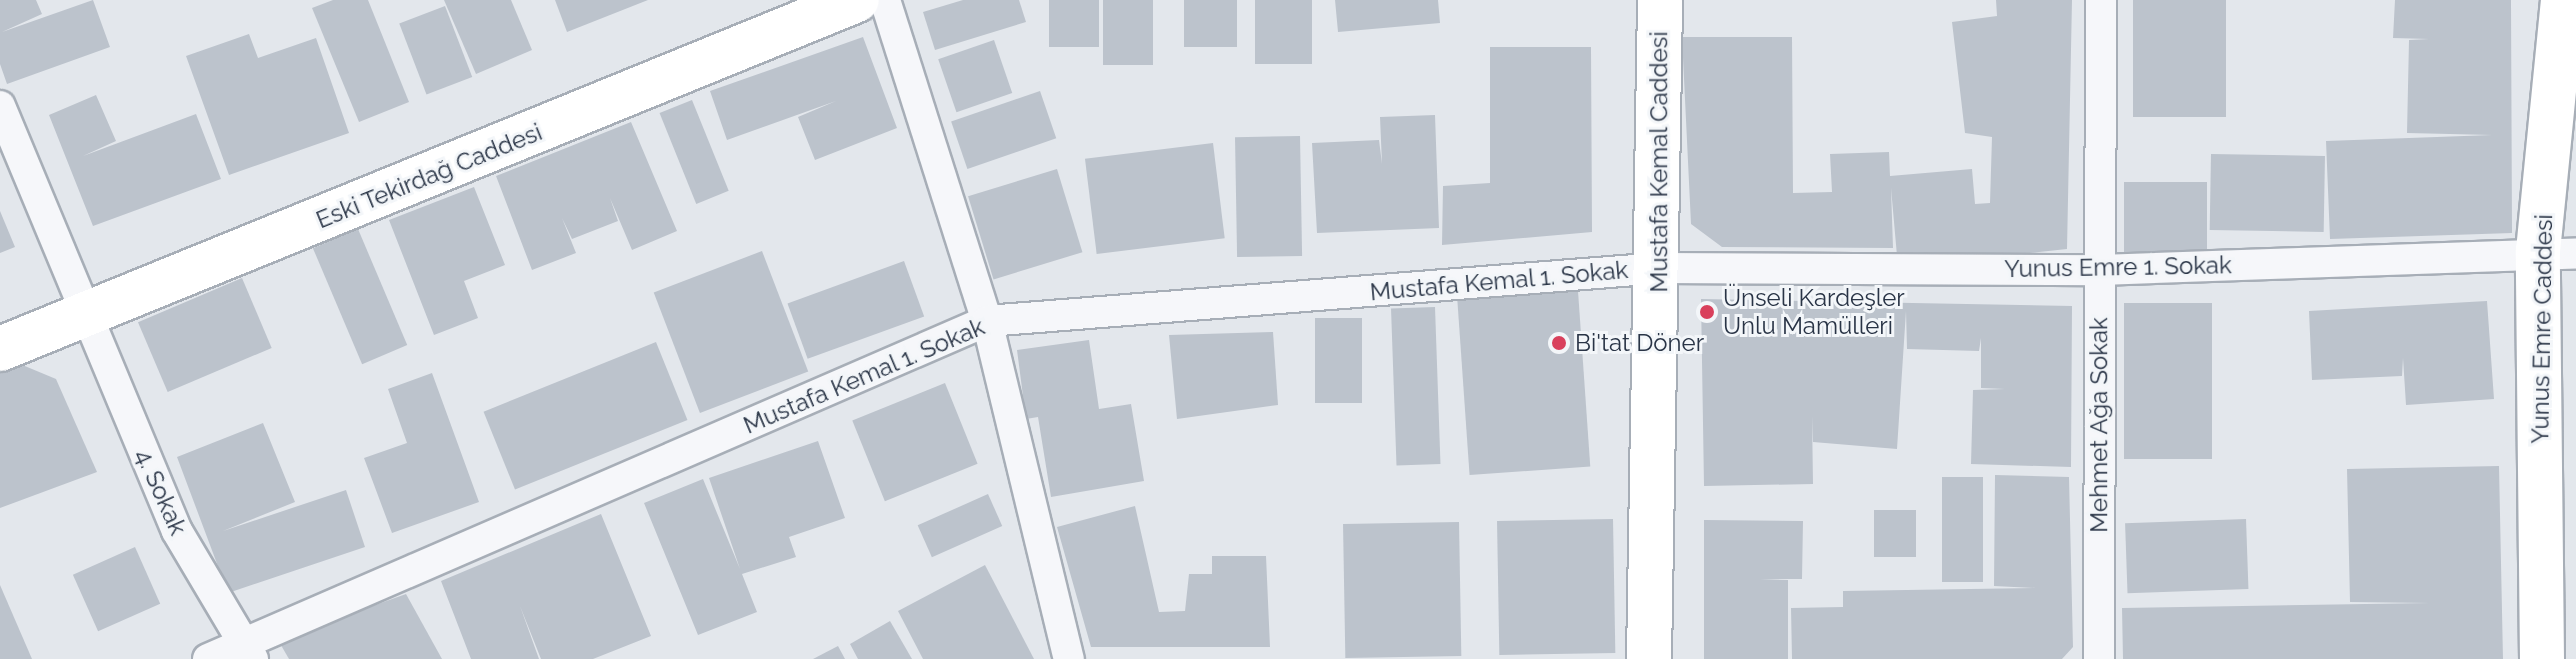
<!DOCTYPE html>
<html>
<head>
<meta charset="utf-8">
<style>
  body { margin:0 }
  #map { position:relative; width:2576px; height:659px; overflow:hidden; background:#e3e7ec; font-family:Raleway,sans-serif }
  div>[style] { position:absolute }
  .building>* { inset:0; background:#bcc3cc; transform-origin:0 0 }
  .roads { filter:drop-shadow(2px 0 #a7aeb7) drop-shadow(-2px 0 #a7aeb7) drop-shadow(0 2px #a7aeb7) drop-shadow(0 -2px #a7aeb7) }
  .street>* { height:30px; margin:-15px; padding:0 15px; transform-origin:15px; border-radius:15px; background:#f6f7fa }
  .secondary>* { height:44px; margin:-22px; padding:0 22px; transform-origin:22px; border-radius:22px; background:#fff }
  .dots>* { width:22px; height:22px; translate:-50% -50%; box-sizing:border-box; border:4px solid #f3f6f9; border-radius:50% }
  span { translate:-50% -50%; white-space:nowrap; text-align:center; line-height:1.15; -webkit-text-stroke:6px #f3f6f9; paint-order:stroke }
  .street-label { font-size:24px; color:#293446 }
  .poi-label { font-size:24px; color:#293446 }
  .left { translate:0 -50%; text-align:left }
</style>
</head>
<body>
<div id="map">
  <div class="building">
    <div style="clip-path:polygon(0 0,36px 0,42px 14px,2px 32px,93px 0,110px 47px,7px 84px,0 64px)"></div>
    <div style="clip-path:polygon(333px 0,368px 0,409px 102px,359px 122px,312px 8px)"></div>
    <div style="clip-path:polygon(444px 0,511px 0,532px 50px,476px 74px)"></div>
    <div style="clip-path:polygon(555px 0,648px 0,567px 32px)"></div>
    <div style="clip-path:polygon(963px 0,1019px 0,1026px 22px,935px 50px,923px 12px)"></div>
    <div style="left:1049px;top:0;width:50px;height:47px"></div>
    <div style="left:1103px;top:0;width:50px;height:65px"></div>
    <div style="left:1184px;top:0;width:53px;height:47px"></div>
    <div style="left:1255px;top:0;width:57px;height:64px"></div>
    <div style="clip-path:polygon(1335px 0,1438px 0,1440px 23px,1338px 32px)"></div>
    <div style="clip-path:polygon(1996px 0,2072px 0,2067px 249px,1898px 267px,1891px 188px,1893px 248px,1722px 247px,1691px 224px,1682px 37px,1792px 37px,1793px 193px,1832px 192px,1830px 154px,1889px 152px,1890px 176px,1972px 169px,1975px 204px,1990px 203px,1992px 137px,1965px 133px,1952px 22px,1997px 16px)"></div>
    <div style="left:2133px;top:0;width:93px;height:117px"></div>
    <div style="clip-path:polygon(2395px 0,2511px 0,2512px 233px,2330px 239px,2326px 141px,2492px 135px,2407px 133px,2409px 40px,2429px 39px,2393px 38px)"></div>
    <div style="left:445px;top:6px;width:76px;height:49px;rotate:69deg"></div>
    <div style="clip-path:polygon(249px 34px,258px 58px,316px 38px,349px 133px,229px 175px,186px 56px)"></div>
    <div style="clip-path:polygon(863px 37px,897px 128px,815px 160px,798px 117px,836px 101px,727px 140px,710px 91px)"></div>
    <div style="left:994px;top:40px;width:56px;height:59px;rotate:71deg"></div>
    <div style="clip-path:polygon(1490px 47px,1591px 47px,1592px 232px,1442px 245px,1443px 186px,1490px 183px)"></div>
    <div style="left:1040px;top:91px;width:50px;height:94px;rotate:71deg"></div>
    <div style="clip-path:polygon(96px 95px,116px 141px,83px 156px,196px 114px,221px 179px,93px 226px,49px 115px)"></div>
    <div style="left:692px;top:100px;width:98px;height:35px;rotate:68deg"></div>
    <div style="clip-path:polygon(1435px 115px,1439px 228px,1317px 233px,1312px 143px,1379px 140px,1382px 164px,1380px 117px)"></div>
    <div style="clip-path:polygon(631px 122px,677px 231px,632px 250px,610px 198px,618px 221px,572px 239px,562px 218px,576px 253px,532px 270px,496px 176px)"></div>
    <div style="left:1300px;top:136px;width:120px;height:65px;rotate:89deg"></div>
    <div style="left:1213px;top:143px;width:96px;height:129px;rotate:83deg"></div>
    <div style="left:2211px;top:154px;width:114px;height:76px;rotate:1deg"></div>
    <div style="left:1057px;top:169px;width:87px;height:93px;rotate:73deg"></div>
    <div style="left:2124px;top:182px;width:83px;height:70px"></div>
    <div style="clip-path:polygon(474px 187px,505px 265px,464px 281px,478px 318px,434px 335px,389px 220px)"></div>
    <div style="clip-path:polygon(0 211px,15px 247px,0 253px)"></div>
    <div style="left:358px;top:229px;width:126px;height:49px;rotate:67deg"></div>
    <div style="left:762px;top:251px;width:129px;height:116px;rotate:69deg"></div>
    <div style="left:904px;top:261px;width:59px;height:124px;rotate:70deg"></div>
    <div style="left:242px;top:278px;width:76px;height:113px;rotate:67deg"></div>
    <div style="left:1578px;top:291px;width:176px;height:121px;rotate:86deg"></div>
    <div style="clip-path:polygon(1701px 299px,2072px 306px,2071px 467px,1971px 464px,1973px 390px,2005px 389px,1981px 388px,1981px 338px,1979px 351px,1907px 349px,1906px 311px,1897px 449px,1813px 442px,1812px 416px,1813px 484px,1704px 486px)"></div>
    <div style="clip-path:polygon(2487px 301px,2494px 399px,2406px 405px,2403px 358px,2402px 376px,2312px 380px,2309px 311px)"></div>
    <div style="left:2124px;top:303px;width:88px;height:156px"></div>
    <div style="left:1435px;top:307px;width:157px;height:44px;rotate:88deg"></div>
    <div style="left:1315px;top:318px;width:47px;height:85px"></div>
    <div style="clip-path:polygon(1273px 332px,1278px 405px,1177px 419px,1169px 335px)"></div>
    <div style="clip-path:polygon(1089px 340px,1099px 409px,1131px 404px,1144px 481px,1051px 497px,1038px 417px,1026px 419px,1017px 350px)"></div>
    <div style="left:656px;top:342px;width:84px;height:186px;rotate:68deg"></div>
    <div style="clip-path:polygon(20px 364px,56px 379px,97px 472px,0 508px,0 372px)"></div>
    <div style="clip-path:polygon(432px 373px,479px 502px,392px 533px,364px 458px,407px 443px,388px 389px)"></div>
    <div style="left:945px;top:383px;width:87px;height:100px;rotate:68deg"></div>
    <div style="clip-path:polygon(263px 423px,295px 502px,223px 531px,346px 490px,365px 547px,228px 593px,177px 457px)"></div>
    <div style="clip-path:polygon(818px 441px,845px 518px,789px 537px,796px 557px,742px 574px,757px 612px,698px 635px,644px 503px,703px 479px,740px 569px,709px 478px)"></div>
    <div style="clip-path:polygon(2499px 466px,2503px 659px,2123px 659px,2122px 608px,2430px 603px,2350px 602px,2347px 469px)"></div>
    <div style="clip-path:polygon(1995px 475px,2069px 477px,2073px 647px,2062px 659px,1792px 659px,1791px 608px,1843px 607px,1843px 591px,2036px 588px,1994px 586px)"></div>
    <div style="left:1942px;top:477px;width:41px;height:105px"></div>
    <div style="left:988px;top:494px;width:35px;height:77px;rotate:66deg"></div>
    <div style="clip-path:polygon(1135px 506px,1159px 612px,1185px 611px,1189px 574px,1212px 574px,1212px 556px,1266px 556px,1270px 647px,1091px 647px,1057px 527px)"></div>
    <div style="left:1874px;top:510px;width:42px;height:47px"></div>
    <div style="clip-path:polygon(601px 514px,651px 636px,593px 659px,541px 659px,520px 606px,539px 659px,471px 659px,441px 581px)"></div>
    <div style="left:1613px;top:519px;width:134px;height:116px;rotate:89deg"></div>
    <div style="left:2246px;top:519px;width:70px;height:121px;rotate:88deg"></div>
    <div style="clip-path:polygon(1704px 520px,1803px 521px,1802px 579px,1760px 579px,1788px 580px,1788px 659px,1704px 659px)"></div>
    <div style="left:1459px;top:522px;width:134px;height:116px;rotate:89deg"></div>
    <div style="left:135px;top:547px;width:62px;height:68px;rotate:66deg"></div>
    <div style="clip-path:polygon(985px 565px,1034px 659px,923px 659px,898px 611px)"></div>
    <div style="clip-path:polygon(0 585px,32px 659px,0 659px)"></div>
    <div style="clip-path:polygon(406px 594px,442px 659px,289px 659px,278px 640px)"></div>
    <div style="clip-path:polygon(890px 621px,912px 659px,858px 659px,850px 644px)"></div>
    <div style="clip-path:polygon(838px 646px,845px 659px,813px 659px)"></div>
  </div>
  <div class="roads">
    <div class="street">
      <div style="left:885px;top:0;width:337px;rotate:72.4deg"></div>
      <div style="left:987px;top:321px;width:348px;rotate:76.4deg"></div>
      <div style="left:0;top:106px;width:460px;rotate:67.4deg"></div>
      <div style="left:177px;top:531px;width:149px;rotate:59.3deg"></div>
      <div style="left:208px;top:659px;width:849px;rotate:-23.46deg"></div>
      <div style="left:987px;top:321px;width:675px;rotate:-4.5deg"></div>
      <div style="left:1660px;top:268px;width:440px;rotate:0.3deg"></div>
      <div style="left:2100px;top:270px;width:476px;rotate:-2deg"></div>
      <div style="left:2099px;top:659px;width:659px;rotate:-89.83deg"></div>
    </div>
    <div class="secondary">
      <div style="left:0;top:349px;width:925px;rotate:-22.16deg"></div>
      <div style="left:1649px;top:659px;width:659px;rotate:-89.04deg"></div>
      <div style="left:2542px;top:659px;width:408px;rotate:-90.6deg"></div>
      <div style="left:2538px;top:251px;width:252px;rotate:-84.3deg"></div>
    </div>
  </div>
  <div class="dots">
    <div style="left:1707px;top:312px;background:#d9405c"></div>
    <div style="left:1559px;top:343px;background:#d9405c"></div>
  </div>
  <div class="street-label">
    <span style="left:1659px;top:162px;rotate:-90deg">Mustafa Kemal Caddesi</span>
    <span style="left:429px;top:176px;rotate:-22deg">Eski Tekirdağ Caddesi</span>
    <span style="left:2118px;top:267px;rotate:-1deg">Yunus Emre 1. Sokak</span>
    <span style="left:1499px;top:281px;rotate:-5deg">Mustafa Kemal 1. Sokak</span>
    <span style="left:2542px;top:329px;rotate:-89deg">Yunus Emre Caddesi</span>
    <span style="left:864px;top:376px;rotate:-23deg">Mustafa Kemal 1. Sokak</span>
    <span style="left:2099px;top:425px;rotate:-90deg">Mehmet Ağa Sokak</span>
    <span style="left:161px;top:492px;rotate:66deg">4. Sokak</span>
  </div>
  <div class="poi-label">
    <span class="left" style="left:1723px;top:312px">Ünseli Kardeşler<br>Unlu Mamülleri</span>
    <span class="left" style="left:1575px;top:343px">Bi'tat Döner</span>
  </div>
</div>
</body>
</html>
